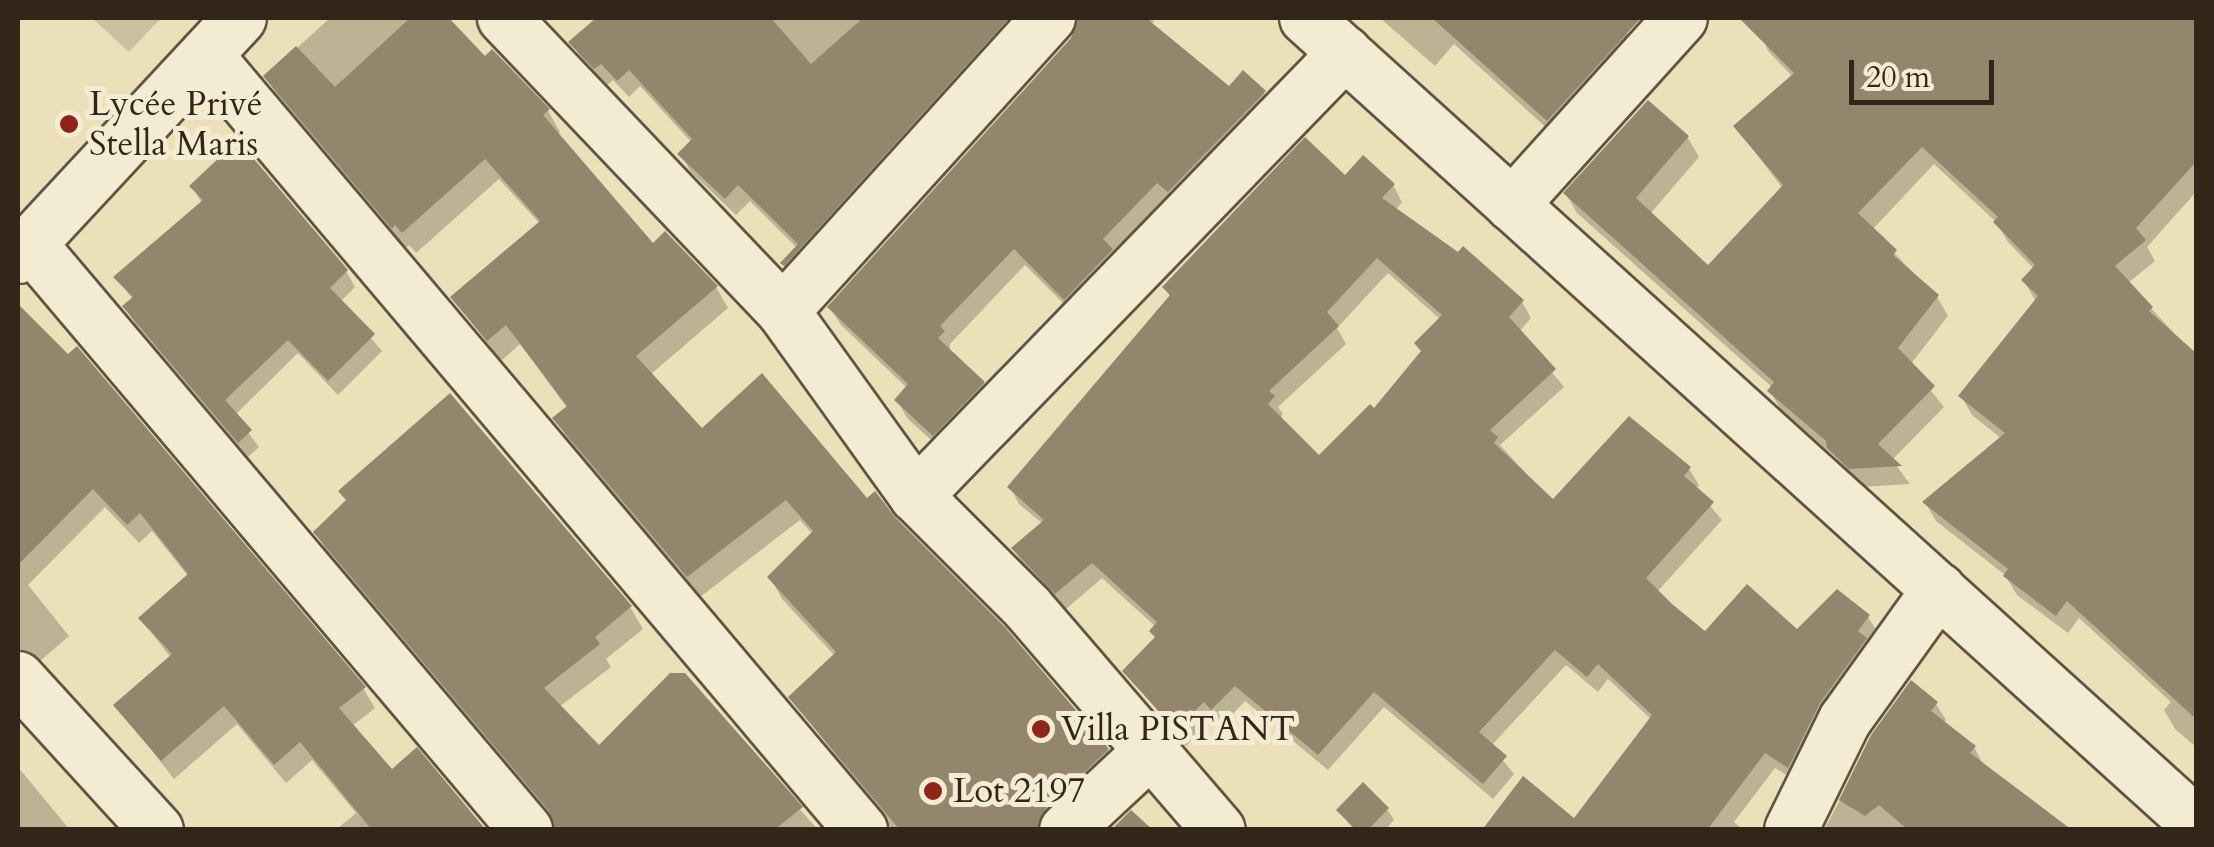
<!DOCTYPE html>
<html>
<head>
<meta charset="utf-8">
<style>
  body { margin:0 }
  #map { position:relative; width:2214px; height:847px; overflow:hidden; background:#ece0ba; font-family:Cardo,serif }
  div>[style] { position:absolute }
  .green>* { inset:0; background:#cdc09e }
  .shadow>* { inset:0; background:#0003 }
  .building>* { inset:0; background:#93866c }
  .roads { filter:drop-shadow(2px 0 #615440) drop-shadow(-2px 0 #615440) drop-shadow(0 2px #615440) drop-shadow(0 -2px #615440) }
  .minor>* { height:52px; margin:-26px; padding:0 26px; transform-origin:26px; border-radius:26px; background:#f3ebd2 }
  .dots>* { width:28px; height:28px; translate:-50% -50%; box-sizing:border-box; border:5px solid #f3ebd2; border-radius:50% }
  span { translate:-50% -50%; white-space:nowrap; text-align:center; line-height:1.15; -webkit-text-stroke:10px #f3ebd2; paint-order:stroke }
  .poi-label { font-size:35px; color:#332517 }
  .left { translate:0 -50%; text-align:left }
  .frame { position:absolute; inset:0; border:20px solid #332517; pointer-events:none }
  .scale { position:absolute; left:1849px; top:60px; width:145px; height:45px; box-sizing:border-box; border:5px solid #332517; border-top:0; padding-left:12px; font-size:30px; line-height:35px; white-space:nowrap; color:#332517; -webkit-text-stroke:8px #f3ebd2; paint-order:stroke }
</style>
</head>
<body>
<div id="map">
  <div class="green">
    <div style="clip-path:polygon(92px 18px,161px 18px,129px 52px)"></div>
  </div>
  <div class="shadow">
    <div style="clip-path:polygon(330px 18px,446px 18px,485px 60px,548px 111px,560px 132px,556px 135px,653px 247px,716px 287px,728px 308px,650px 375px,702px 432px,866px 502px,893px 519px,1107px 750px,1120px 771px,1057px 830px,892px 830px,791px 697px,835px 656px,782px 599px,770px 577px,813px 535px,800px 520px,700px 597px,568px 440px,556px 419px,568px 409px,520px 344px,501px 361px,453px 298px,540px 224px,499px 179px,416px 253px,409px 245px,406px 248px,278px 98px,266px 76px)"></div>
    <div style="clip-path:polygon(591px 18px,1035px 18px,795px 282px,783px 263px,797px 248px,750px 201px,736px 215px,691px 172px,680px 154px,692px 143px,640px 86px,629px 97px,613px 80px,606px 86px,582px 60px,572px 43px,596px 21px)"></div>
    <div style="clip-path:polygon(1081px 18px,1156px 18px,1151px 25px,1229px 89px,1243px 73px,1264px 93px,1275px 110px,1076px 316px,1025px 265px,950px 344px,950px 353px,983px 384px,993px 402px,944px 452px,907px 418px,897px 400px,907px 388px,841px 325px,830px 307px,1073px 40px)"></div>
    <div style="clip-path:polygon(1380px 18px,1637px 18px,1625px 31px,1639px 54px,1561px 141px,1454px 44px,1435px 66px)"></div>
    <div style="clip-path:polygon(1745px 18px,1947px 18px,1957px 25px,1964px 18px,2196px 18px,2196px 192px,2147px 247px,2155px 261px,2128px 283px,2196px 357px,2196px 747px,2175px 729px,2164px 710px,2171px 702px,2079px 618px,2068px 633px,2017px 595px,2005px 575px,1936px 521px,1925px 502px,2002px 439px,1972px 415px,1961px 396px,2035px 300px,2024px 281px,2034px 269px,2008px 242px,1996px 222px,1934px 164px,1872px 230px,1937px 297px,1948px 316px,1910px 365px,1944px 407px,1892px 460px,1910px 484px,1862px 487px,1833px 455px,1781px 410px,1770px 391px,1773px 388px,1577px 213px,1566px 194px,1648px 103px,1688px 138px,1699px 157px,1650px 214px,1709px 268px,1783px 189px,1736px 127px,1793px 77px,1768px 51px,1759px 30px)"></div>
    <div style="clip-path:polygon(evenodd,1345px 179px,1393px 185px,1402px 202px,1395px 211px,1522px 302px,1531px 318px,1519px 332px,1564px 387px,1500px 445px,1553px 503px,1689px 469px,1699px 485px,1696px 489px,1722px 520px,1657px 592px,1705px 634px,1797px 633px,1868px 617px,1878px 633px,1798px 782px,1775px 768px,1734px 822px,1743px 830px,1493px 830px,1574px 822px,1652px 720px,1608px 679px,1598px 692px,1566px 665px,1491px 746px,1514px 774px,1493px 799px,1384px 707px,1328px 770px,1245px 701px,1222px 725px,1214px 717px,1186px 746px,1125px 671px,1156px 639px,1152px 632px,1156px 627px,1102px 578px,1066px 609px,1023px 565px,1014px 549px,1043px 524px,1019px 504px,1010px 487px,1171px 298px,1165px 288px,1345px 179px,1388px 273px,1441px 320px,1423px 353px,1374px 411px,1319px 459px,1279px 419px,1283px 414px,1278px 407px,1346px 344px,1337px 328px,1388px 273px)"></div>
    <div style="clip-path:polygon(192px 186px,346px 271px,355px 287px,340px 302px,382px 351px,338px 395px,298px 353px,235px 415px,259px 447px,248px 457px,134px 322px,125px 307px,133px 300px,116px 277px,201px 202px)"></div>
    <div style="clip-path:polygon(34px 324px,363px 688px,375px 708px,352px 726px,392px 773px,482px 830px,336px 830px,356px 813px,312px 760px,286px 783px,237px 724px,174px 779px,117px 706px,171px 658px,141px 619px,188px 576px,152px 531px,139px 543px,105px 507px,28px 585px,69px 636px,33px 667px,18px 671px,18px 341px)"></div>
    <div style="clip-path:polygon(316px 532px,630px 607px,643px 629px,606px 659px,611px 667px,559px 707px,599px 748px,684px 676px,818px 830px,557px 830px,328px 554px)"></div>
    <div style="clip-path:polygon(1936px 704px,1946px 720px,1943px 724px,1974px 747px,1983px 764px,2068px 830px,1824px 830px,1873px 737px)"></div>
    <div style="clip-path:polygon(18px 767px,70px 830px,18px 830px)"></div>
    <div style="clip-path:polygon(1387px 809px,1394px 820px,1385px 830px,1354px 830px,1339px 810px)"></div>
  </div>
  <div class="building">
    <div style="clip-path:polygon(410px 18px,449px 18px,485px 56px,492px 49px,550px 109px,543px 115px,653px 243px,665px 231px,718px 286px,636px 356px,702px 428px,762px 373px,867px 498px,875px 491px,895px 517px,1005px 627px,1109px 749px,1046px 808px,1037px 830px,900px 830px,788px 697px,836px 652px,767px 577px,813px 531px,786px 500px,687px 577px,552px 418px,567px 406px,506px 325px,487px 341px,450px 297px,540px 221px,485px 159px,402px 233px,395px 225px,392px 229px,263px 76px,296px 46px,335px 87px)"></div>
    <div style="clip-path:polygon(596px 18px,771px 18px,811px 64px,863px 18px,1009px 18px,784px 266px,780px 263px,798px 244px,738px 185px,725px 199px,677px 154px,692px 139px,629px 70px,617px 81px,601px 64px,594px 69px,568px 42px)"></div>
    <div style="clip-path:polygon(1078px 18px,1146px 18px,1229px 86px,1243px 70px,1266px 91px,1168px 192px,1157px 183px,1103px 239px,1113px 249px,1064px 300px,1014px 249px,940px 326px,945px 331px,938px 338px,985px 382px,933px 436px,894px 400px,908px 384px,827px 307px,1071px 38px)"></div>
    <div style="clip-path:polygon(1432px 18px,1641px 18px,1547px 121px)"></div>
    <div style="clip-path:polygon(1739px 18px,2196px 18px,2196px 162px,2136px 228px,2146px 240px,2115px 266px,2153px 307px,2149px 311px,2196px 353px,2196px 719px,2067px 601px,2056px 616px,2003px 576px,2008px 569px,1922px 502px,2005px 433px,1958px 396px,2038px 296px,2021px 280px,2035px 265px,1993px 222px,1998px 217px,1922px 147px,1858px 213px,1897px 250px,1893px 255px,1939px 295px,1898px 348px,1935px 386px,1878px 444px,1902px 466px,1849px 469px,1827px 448px,1826px 441px,1767px 391px,1774px 382px,1563px 193px,1648px 100px,1689px 136px,1636px 198px,1708px 265px,1783px 185px,1733px 126px,1794px 73px)"></div>
    <div style="clip-path:polygon(evenodd,1305px 137px,1345px 175px,1363px 155px,1395px 184px,1382px 198px,1458px 252px,1463px 246px,1524px 300px,1509px 317px,1556px 369px,1490px 430px,1498px 437px,1494px 443px,1553px 499px,1629px 416px,1691px 467px,1684px 476px,1714px 502px,1646px 578px,1672px 604px,1705px 631px,1747px 584px,1797px 629px,1837px 589px,1870px 615px,1858px 631px,1867px 638px,1820px 703px,1788px 768px,1765px 753px,1707px 830px,1482px 830px,1523px 776px,1574px 818px,1652px 715px,1598px 664px,1587px 677px,1555px 650px,1479px 732px,1507px 756px,1483px 784px,1374px 692px,1318px 755px,1235px 686px,1211px 710px,1204px 702px,1176px 730px,1122px 671px,1155px 637px,1149px 631px,1157px 622px,1092px 563px,1055px 594px,1011px 548px,1044px 520px,1007px 487px,1170px 295px,1162px 287px,1305px 137px,1377px 258px,1442px 315px,1414px 343px,1421px 351px,1374px 408px,1370px 404px,1319px 455px,1268px 404px,1275px 396px,1269px 391px,1339px 326px,1327px 312px,1377px 258px)"></div>
    <div style="clip-path:polygon(238px 140px,348px 270px,330px 288px,375px 334px,328px 381px,288px 340px,225px 400px,252px 430px,238px 443px,122px 306px,133px 297px,113px 277px,203px 200px,189px 186px)"></div>
    <div style="clip-path:polygon(18px 304px,68px 354px,77px 346px,366px 687px,339px 708px,392px 769px,417px 747px,486px 830px,372px 830px,300px 742px,274px 765px,224px 706px,161px 761px,113px 705px,172px 654px,138px 618px,188px 574px,140px 513px,127px 525px,93px 489px,18px 565px)"></div>
    <div style="clip-path:polygon(450px 393px,632px 606px,595px 637px,600px 644px,544px 688px,599px 745px,670px 673px,685px 673px,803px 807px,774px 830px,555px 830px,549px 811px,313px 532px,346px 500px,338px 491px)"></div>
    <div style="clip-path:polygon(1911px 680px,1938px 702px,1931px 711px,1976px 746px,1970px 753px,2072px 830px,1908px 830px,1879px 805px,1865px 816px,1839px 800px,1871px 735px)"></div>
    <div style="clip-path:polygon(1363px 782px,1389px 808px,1368px 830px,1356px 830px,1336px 810px)"></div>
    <div style="clip-path:polygon(1131px 810px,1153px 830px,1111px 830px)"></div>
  </div>
  <div class="roads">
    <div class="minor">
      <div style="left:504px;top:18px;width:405px;rotate:46.4deg"></div>
      <div style="left:783px;top:311px;width:228px;rotate:54.3deg"></div>
      <div style="left:916px;top:496px;width:157px;rotate:45deg"></div>
      <div style="left:1027px;top:607px;width:294px;rotate:49.3deg"></div>
      <div style="left:1306px;top:18px;width:1200px;rotate:42.13deg"></div>
      <div style="left:206px;top:55px;width:1015px;rotate:49.8deg"></div>
      <div style="left:1512px;top:205px;width:252px;rotate:-47.9deg"></div>
      <div style="left:30px;top:244px;width:768px;rotate:49.75deg"></div>
      <div style="left:18px;top:257px;width:326px;rotate:-47.1deg"></div>
      <div style="left:783px;top:311px;width:396px;rotate:-47.8deg"></div>
      <div style="left:916px;top:496px;width:617px;rotate:-45.92deg"></div>
      <div style="left:18px;top:678px;width:206px;rotate:47.6deg"></div>
      <div style="left:1066px;top:830px;width:119px;rotate:-43deg"></div>
      <div style="left:1791px;top:830px;width:123px;rotate:-63.9deg"></div>
      <div style="left:1845px;top:720px;width:161px;rotate:-54.3deg"></div>
    </div>
  </div>
  <div class="dots">
    <div style="left:69px;top:124px;background:#8f2418"></div>
    <div style="left:1041px;top:729px;background:#8f2418"></div>
    <div style="left:933px;top:791px;background:#8f2418"></div>
  </div>
  <div class="poi-label">
    <span class="left" style="left:89px;top:124px">Lycée Privé<br>Stella Maris</span>
    <span class="left" style="left:1061px;top:729px">Villa PISTANT</span>
    <span class="left" style="left:953px;top:791px">Lot 2197</span>
  </div>
  <div class="frame"></div>
  <div class="scale">20 m</div>
</div>
</body>
</html>
